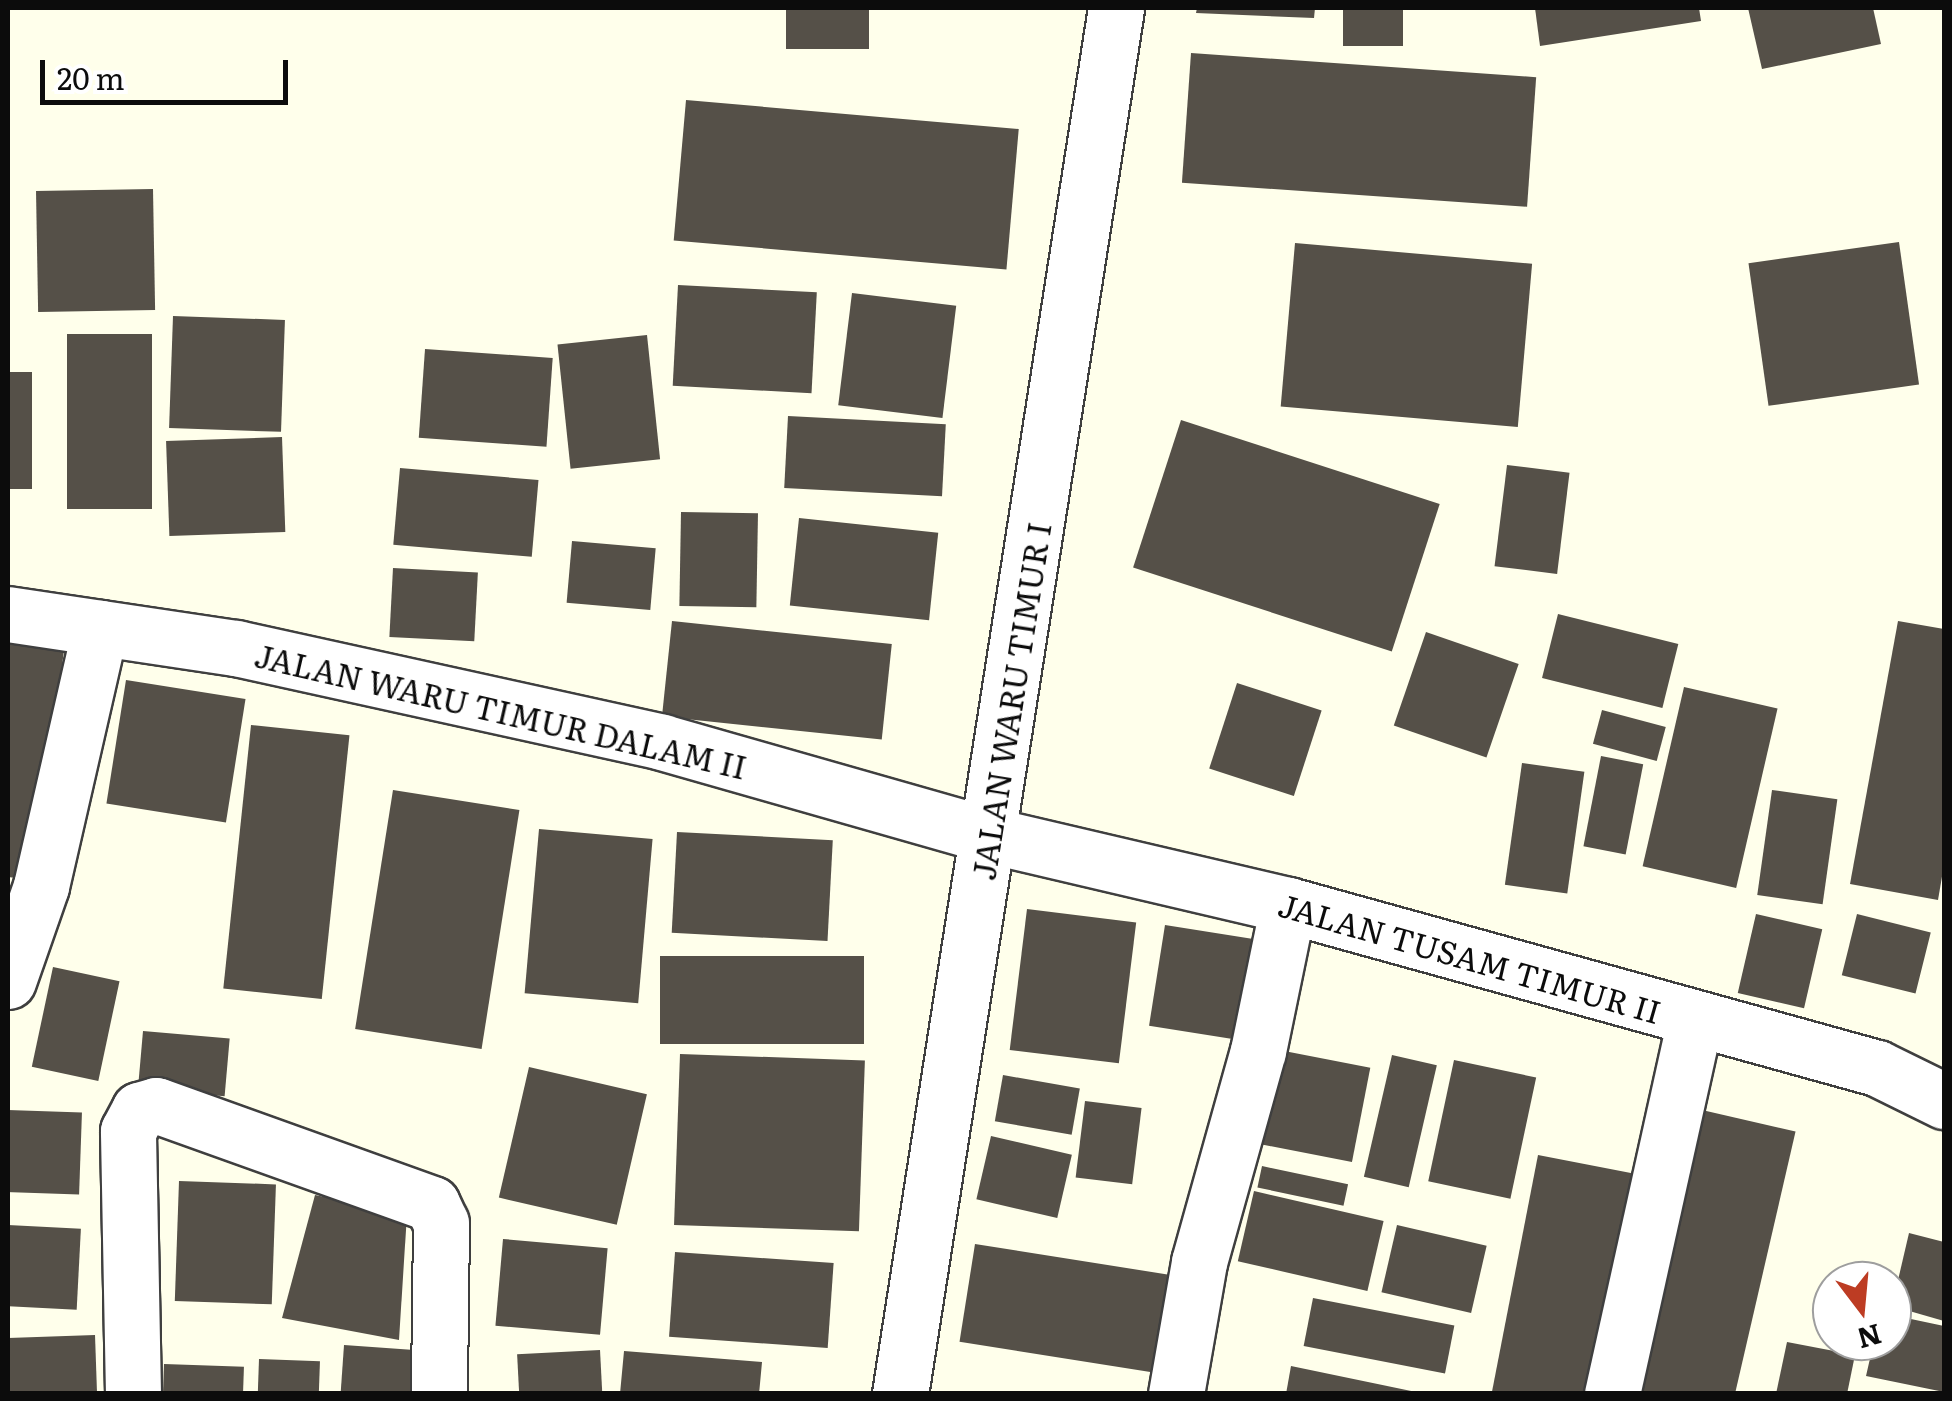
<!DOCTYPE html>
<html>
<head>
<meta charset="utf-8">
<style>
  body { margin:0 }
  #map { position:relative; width:1952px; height:1401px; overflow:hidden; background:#ffffeb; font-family:Literata,serif }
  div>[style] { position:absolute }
  .building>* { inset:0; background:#555048; transform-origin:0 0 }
  .roads { filter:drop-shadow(2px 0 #3f3f3f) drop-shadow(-2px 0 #3f3f3f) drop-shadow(0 2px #3f3f3f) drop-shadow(0 -2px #3f3f3f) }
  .minor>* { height:55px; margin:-27.5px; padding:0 27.5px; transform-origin:27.5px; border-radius:27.5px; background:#fff }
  span { translate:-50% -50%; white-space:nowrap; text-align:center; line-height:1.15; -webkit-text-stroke:10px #fff; paint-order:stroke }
  .street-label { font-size:32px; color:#0c0c0c }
  .frame { position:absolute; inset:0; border:10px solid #0c0c0c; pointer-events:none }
  .north { position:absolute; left:1812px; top:1261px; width:100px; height:100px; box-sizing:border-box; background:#fff; border:2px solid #9e9e9e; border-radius:50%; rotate:164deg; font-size:28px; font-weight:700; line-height:40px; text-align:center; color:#0c0c0c }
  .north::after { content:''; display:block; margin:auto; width:35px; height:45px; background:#bd3c23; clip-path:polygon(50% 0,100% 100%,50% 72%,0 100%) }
  .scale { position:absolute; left:40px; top:60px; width:248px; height:45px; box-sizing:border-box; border:5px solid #0c0c0c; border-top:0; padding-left:12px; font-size:30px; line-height:35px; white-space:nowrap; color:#0c0c0c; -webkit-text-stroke:8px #fff; paint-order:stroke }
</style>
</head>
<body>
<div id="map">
  <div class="building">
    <div style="left:786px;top:8px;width:83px;height:41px"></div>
    <div style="clip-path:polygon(1197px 8px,1315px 8px,1314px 18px,1196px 13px)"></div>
    <div style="left:1343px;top:8px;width:60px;height:38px"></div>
    <div style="clip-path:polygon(1535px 8px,1699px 8px,1701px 21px,1540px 46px)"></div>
    <div style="clip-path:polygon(1748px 8px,1873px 8px,1881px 44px,1762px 69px)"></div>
    <div style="left:1191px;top:53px;width:346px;height:130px;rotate:4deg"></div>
    <div style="left:686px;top:100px;width:334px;height:141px;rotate:5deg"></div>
    <div style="left:153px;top:189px;width:121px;height:117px;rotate:89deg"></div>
    <div style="left:1899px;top:242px;width:144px;height:152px;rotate:82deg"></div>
    <div style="left:1295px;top:243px;width:238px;height:164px;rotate:5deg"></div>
    <div style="left:678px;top:285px;width:139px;height:101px;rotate:3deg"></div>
    <div style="left:852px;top:293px;width:105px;height:113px;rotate:7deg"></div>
    <div style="left:173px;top:316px;width:112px;height:112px;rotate:2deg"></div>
    <div style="left:67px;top:334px;width:85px;height:175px"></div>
    <div style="left:647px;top:335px;width:125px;height:90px;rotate:84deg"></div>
    <div style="left:425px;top:349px;width:128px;height:89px;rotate:4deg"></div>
    <div style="left:8px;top:372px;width:24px;height:117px"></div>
    <div style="left:788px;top:416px;width:158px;height:72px;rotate:3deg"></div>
    <div style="left:1181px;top:420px;width:272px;height:155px;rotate:18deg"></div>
    <div style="left:282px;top:437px;width:95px;height:116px;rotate:88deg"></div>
    <div style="left:1507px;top:465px;width:63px;height:102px;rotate:7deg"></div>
    <div style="left:400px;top:468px;width:139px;height:77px;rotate:5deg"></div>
    <div style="left:681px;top:512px;width:77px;height:94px;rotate:1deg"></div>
    <div style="left:799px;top:518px;width:140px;height:88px;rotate:6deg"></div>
    <div style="left:572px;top:541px;width:84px;height:62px;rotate:5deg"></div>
    <div style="left:393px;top:568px;width:85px;height:69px;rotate:3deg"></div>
    <div style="left:1558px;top:614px;width:124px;height:66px;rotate:14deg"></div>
    <div style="left:672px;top:621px;width:221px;height:96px;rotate:6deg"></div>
    <div style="clip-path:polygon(1898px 621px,1944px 629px,1944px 865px,1938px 900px,1850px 884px)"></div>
    <div style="left:1426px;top:632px;width:98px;height:99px;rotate:19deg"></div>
    <div style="clip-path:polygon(8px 643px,64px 651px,31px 880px,8px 877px)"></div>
    <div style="left:126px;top:680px;width:121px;height:125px;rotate:9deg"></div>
    <div style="left:1237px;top:683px;width:89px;height:90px;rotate:18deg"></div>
    <div style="left:1684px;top:687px;width:96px;height:184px;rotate:13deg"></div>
    <div style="left:1602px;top:710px;width:66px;height:35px;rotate:15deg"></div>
    <div style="left:251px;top:725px;width:99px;height:265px;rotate:6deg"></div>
    <div style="left:1601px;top:756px;width:43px;height:92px;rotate:11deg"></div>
    <div style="left:1522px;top:763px;width:63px;height:123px;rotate:8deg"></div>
    <div style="left:393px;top:790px;width:128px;height:242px;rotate:9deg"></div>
    <div style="left:1772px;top:790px;width:66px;height:106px;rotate:8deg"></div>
    <div style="left:539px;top:829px;width:114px;height:165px;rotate:5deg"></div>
    <div style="left:677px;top:832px;width:156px;height:101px;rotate:3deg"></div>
    <div style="left:1027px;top:909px;width:110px;height:142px;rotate:7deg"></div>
    <div style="left:1756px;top:914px;width:68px;height:81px;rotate:13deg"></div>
    <div style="left:1857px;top:914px;width:76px;height:63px;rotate:14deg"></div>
    <div style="left:1165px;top:925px;width:91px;height:102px;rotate:9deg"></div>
    <div style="left:660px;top:956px;width:204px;height:88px"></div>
    <div style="left:53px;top:967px;width:68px;height:102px;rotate:12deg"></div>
    <div style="left:143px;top:1031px;width:87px;height:58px;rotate:5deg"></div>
    <div style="left:1279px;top:1050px;width:93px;height:96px;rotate:11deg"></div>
    <div style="left:680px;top:1054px;width:185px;height:171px;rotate:2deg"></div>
    <div style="left:1392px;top:1055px;width:46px;height:125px;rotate:13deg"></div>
    <div style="left:1454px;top:1060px;width:84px;height:124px;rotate:12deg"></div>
    <div style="left:529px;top:1067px;width:121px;height:134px;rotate:13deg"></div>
    <div style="left:1003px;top:1075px;width:78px;height:47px;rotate:10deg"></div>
    <div style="left:1085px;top:1101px;width:57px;height:77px;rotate:7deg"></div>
    <div style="left:8px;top:1110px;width:74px;height:82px;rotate:2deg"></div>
    <div style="left:1702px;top:1110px;width:96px;height:293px;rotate:13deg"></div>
    <div style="left:991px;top:1136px;width:83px;height:65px;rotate:13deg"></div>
    <div style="left:1538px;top:1155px;width:113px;height:244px;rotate:11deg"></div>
    <div style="left:1262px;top:1166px;width:88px;height:22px;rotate:12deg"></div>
    <div style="left:179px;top:1181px;width:97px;height:120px;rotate:2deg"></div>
    <div style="left:1254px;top:1191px;width:133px;height:72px;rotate:13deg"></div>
    <div style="clip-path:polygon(315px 1195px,407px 1214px,399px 1340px,282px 1318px)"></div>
    <div style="left:8px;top:1225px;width:73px;height:81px;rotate:3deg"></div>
    <div style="left:1397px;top:1225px;width:92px;height:69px;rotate:13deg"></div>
    <div style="clip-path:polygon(1909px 1233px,1944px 1242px,1944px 1321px,1892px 1306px)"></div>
    <div style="left:503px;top:1239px;width:105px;height:87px;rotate:5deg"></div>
    <div style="left:975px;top:1244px;width:206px;height:99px;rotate:9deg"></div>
    <div style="left:675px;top:1252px;width:159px;height:85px;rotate:4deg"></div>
    <div style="left:1313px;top:1298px;width:144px;height:49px;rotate:11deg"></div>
    <div style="clip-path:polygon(1892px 1315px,1944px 1326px,1944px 1392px,1866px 1376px,1874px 1341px,1892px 1341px)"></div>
    <div style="left:95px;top:1335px;width:59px;height:87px;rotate:88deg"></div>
    <div style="clip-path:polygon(1787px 1342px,1855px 1355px,1847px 1394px,1776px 1394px)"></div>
    <div style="left:344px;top:1345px;width:81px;height:49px;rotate:4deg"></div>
    <div style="left:600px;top:1350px;width:44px;height:83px;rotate:87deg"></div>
    <div style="clip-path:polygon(624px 1351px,762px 1362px,759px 1394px,620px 1394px)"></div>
    <div style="left:259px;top:1359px;width:61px;height:35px;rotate:2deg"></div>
    <div style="left:164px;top:1364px;width:80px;height:30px;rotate:2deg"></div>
    <div style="clip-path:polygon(1291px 1366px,1416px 1392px,1416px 1394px,1286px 1394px)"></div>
  </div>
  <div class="roads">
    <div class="minor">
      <div style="left:8px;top:614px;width:231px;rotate:8.5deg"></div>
      <div style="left:236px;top:648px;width:436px;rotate:12.4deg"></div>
      <div style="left:662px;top:742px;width:340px;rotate:15.9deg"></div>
      <div style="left:989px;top:835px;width:307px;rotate:13.2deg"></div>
      <div style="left:1288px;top:905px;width:611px;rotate:15.47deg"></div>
      <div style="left:1877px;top:1068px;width:75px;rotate:26.2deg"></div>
      <div style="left:8px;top:981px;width:101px;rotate:-70.8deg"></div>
      <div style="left:41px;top:886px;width:265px;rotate:-77.1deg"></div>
      <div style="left:133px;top:1394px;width:263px;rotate:-91.1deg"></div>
      <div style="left:128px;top:1131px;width:24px;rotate:-62deg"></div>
      <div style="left:139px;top:1110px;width:18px;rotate:-16deg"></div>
      <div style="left:156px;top:1105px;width:293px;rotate:19.7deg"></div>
      <div style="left:432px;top:1204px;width:21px;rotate:65deg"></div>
      <div style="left:441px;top:1223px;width:171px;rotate:90.7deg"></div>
      <div style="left:900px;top:1394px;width:1403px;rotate:-81.14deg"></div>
      <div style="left:1176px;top:1394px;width:134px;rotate:-80.1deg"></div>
      <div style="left:1199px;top:1262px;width:219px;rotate:-74.4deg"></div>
      <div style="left:1258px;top:1051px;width:149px;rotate:-78.4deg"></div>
      <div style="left:1612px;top:1394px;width:383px;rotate:-77.5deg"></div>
    </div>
  </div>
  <div class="street-label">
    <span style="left:1010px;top:701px;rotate:-81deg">JALAN WARU TIMUR I</span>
    <span style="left:501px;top:710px;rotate:13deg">JALAN WARU TIMUR DALAM II</span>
    <span style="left:1470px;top:957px;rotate:16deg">JALAN TUSAM TIMUR II</span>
  </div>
  <div class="frame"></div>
  <div class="north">N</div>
  <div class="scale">20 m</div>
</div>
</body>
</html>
